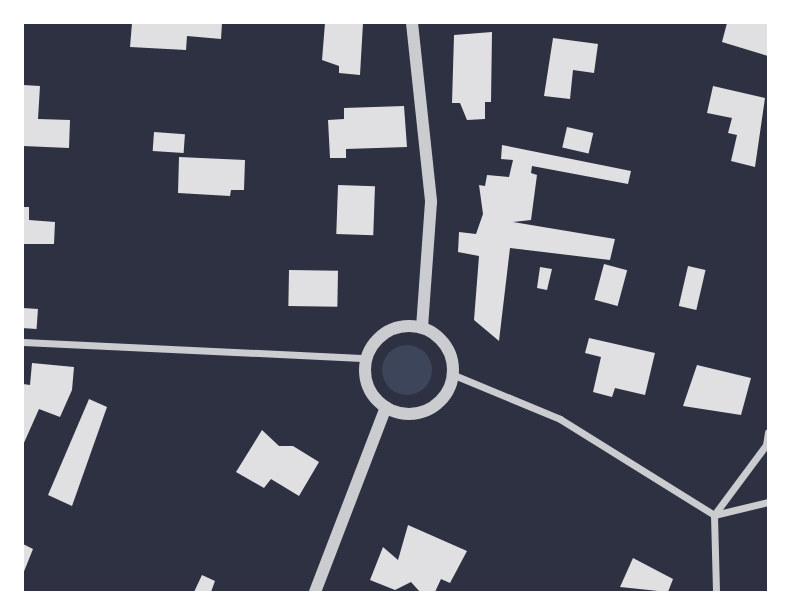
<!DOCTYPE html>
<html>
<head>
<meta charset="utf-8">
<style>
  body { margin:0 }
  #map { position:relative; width:791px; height:615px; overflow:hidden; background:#2d3142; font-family:Manrope,sans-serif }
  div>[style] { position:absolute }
  .green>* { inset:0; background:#3c4559 }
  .round { border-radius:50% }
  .building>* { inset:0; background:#e0e0e3; transform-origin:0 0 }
  .minor>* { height:7px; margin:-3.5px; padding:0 3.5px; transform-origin:3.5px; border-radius:3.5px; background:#caccd0 }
  .tertiary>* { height:12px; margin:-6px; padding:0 6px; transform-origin:6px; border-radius:6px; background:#caccd0 }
  .tertiary>.ring { margin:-6px; padding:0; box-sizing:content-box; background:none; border:12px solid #caccd0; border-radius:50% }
  span { translate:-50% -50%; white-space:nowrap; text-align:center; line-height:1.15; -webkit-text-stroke:7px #fff; paint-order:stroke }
  .frame { position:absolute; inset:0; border:24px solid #fff; pointer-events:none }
</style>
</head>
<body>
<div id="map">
  <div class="green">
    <div class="round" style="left:382px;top:345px;width:50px;height:50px"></div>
  </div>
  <div class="building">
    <div style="clip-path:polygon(132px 23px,222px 23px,221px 39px,187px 36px,186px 50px,130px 47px)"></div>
    <div style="clip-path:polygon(325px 23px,363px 23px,360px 75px,339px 73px,339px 66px,322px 60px)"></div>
    <div style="clip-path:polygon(727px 23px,768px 23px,768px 56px,722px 42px)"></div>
    <div style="clip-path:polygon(492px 32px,491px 102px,485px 102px,485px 119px,467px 120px,460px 103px,452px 103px,454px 35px)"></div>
    <div style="clip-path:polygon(553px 38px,598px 44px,594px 73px,573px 70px,570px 99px,544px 96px)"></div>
    <div style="clip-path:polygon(23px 85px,40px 86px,38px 119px,70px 120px,69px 148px,23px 146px)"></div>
    <div style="clip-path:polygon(713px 86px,765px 98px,755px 167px,731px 161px,737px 135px,728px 133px,732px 118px,707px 113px)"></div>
    <div style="clip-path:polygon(404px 106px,407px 147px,346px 149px,346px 158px,330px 158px,328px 120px,344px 119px,344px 108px)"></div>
    <div style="left:567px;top:127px;width:27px;height:21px;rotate:13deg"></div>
    <div style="left:154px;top:132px;width:31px;height:19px;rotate:4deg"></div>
    <div style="clip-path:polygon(502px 145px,631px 171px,628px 184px,532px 166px,531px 173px,537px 175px,531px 220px,513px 222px,615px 239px,610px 260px,510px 248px,499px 341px,474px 320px,479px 256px,458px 252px,459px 232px,476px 234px,483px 214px,479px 185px,485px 186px,487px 175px,509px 177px,513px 160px,501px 159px)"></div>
    <div style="clip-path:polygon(179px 157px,245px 160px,244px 190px,231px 190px,230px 196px,178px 193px)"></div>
    <div style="left:338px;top:185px;width:37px;height:49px;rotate:2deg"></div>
    <div style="clip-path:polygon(23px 207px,29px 207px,29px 220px,55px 222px,54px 244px,23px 244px)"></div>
    <div style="left:604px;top:264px;width:24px;height:37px;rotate:15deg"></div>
    <div style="left:688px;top:266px;width:18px;height:41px;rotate:13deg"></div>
    <div style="clip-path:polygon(540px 267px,552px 269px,547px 290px,537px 288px)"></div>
    <div style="left:289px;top:270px;width:49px;height:36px;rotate:1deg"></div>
    <div style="left:23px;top:308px;width:15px;height:20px;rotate:4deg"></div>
    <div style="clip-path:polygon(589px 338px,655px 353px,645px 395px,615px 388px,612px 397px,593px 392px,601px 357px,585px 353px)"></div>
    <div style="clip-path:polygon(32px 363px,74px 367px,72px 390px,60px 417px,39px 409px,23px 445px,23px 384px,30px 385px)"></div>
    <div style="clip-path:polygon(697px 365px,751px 378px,741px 415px,683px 406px)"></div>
    <div style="clip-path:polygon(89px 399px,107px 407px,72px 506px,48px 495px)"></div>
    <div style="clip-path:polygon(262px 430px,279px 446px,293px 446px,319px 462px,299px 496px,271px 479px,264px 488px,236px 472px)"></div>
    <div style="clip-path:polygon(408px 525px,467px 551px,450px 583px,441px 579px,435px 592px,420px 592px,411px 582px,395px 590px,370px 580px,383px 547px,398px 560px)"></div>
    <div style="clip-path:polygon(23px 544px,33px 549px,23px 574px)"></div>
    <div style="clip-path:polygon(633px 558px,673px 579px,668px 592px,620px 587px)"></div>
    <div style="clip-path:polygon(202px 575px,215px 581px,211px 592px,194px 592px)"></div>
  </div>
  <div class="minor">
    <div style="left:23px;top:342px;width:344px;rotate:2.7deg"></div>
    <div style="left:454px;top:375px;width:115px;rotate:22.5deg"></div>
    <div style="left:560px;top:419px;width:181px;rotate:31.9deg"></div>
    <div style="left:714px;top:515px;width:87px;rotate:-53.4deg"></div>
    <div style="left:766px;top:445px;width:13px;rotate:-81deg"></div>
    <div style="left:714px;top:515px;width:77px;rotate:88.5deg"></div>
    <div style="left:714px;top:515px;width:56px;rotate:-13.5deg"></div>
  </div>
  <div class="tertiary">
    <div style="left:412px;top:23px;width:180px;rotate:83.9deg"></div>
    <div style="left:431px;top:202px;width:125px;rotate:94.1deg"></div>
    <div class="ring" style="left:365px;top:326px;width:76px;height:76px"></div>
    <div style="left:315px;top:592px;width:198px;rotate:-69deg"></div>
  </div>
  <div class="frame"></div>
</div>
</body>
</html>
